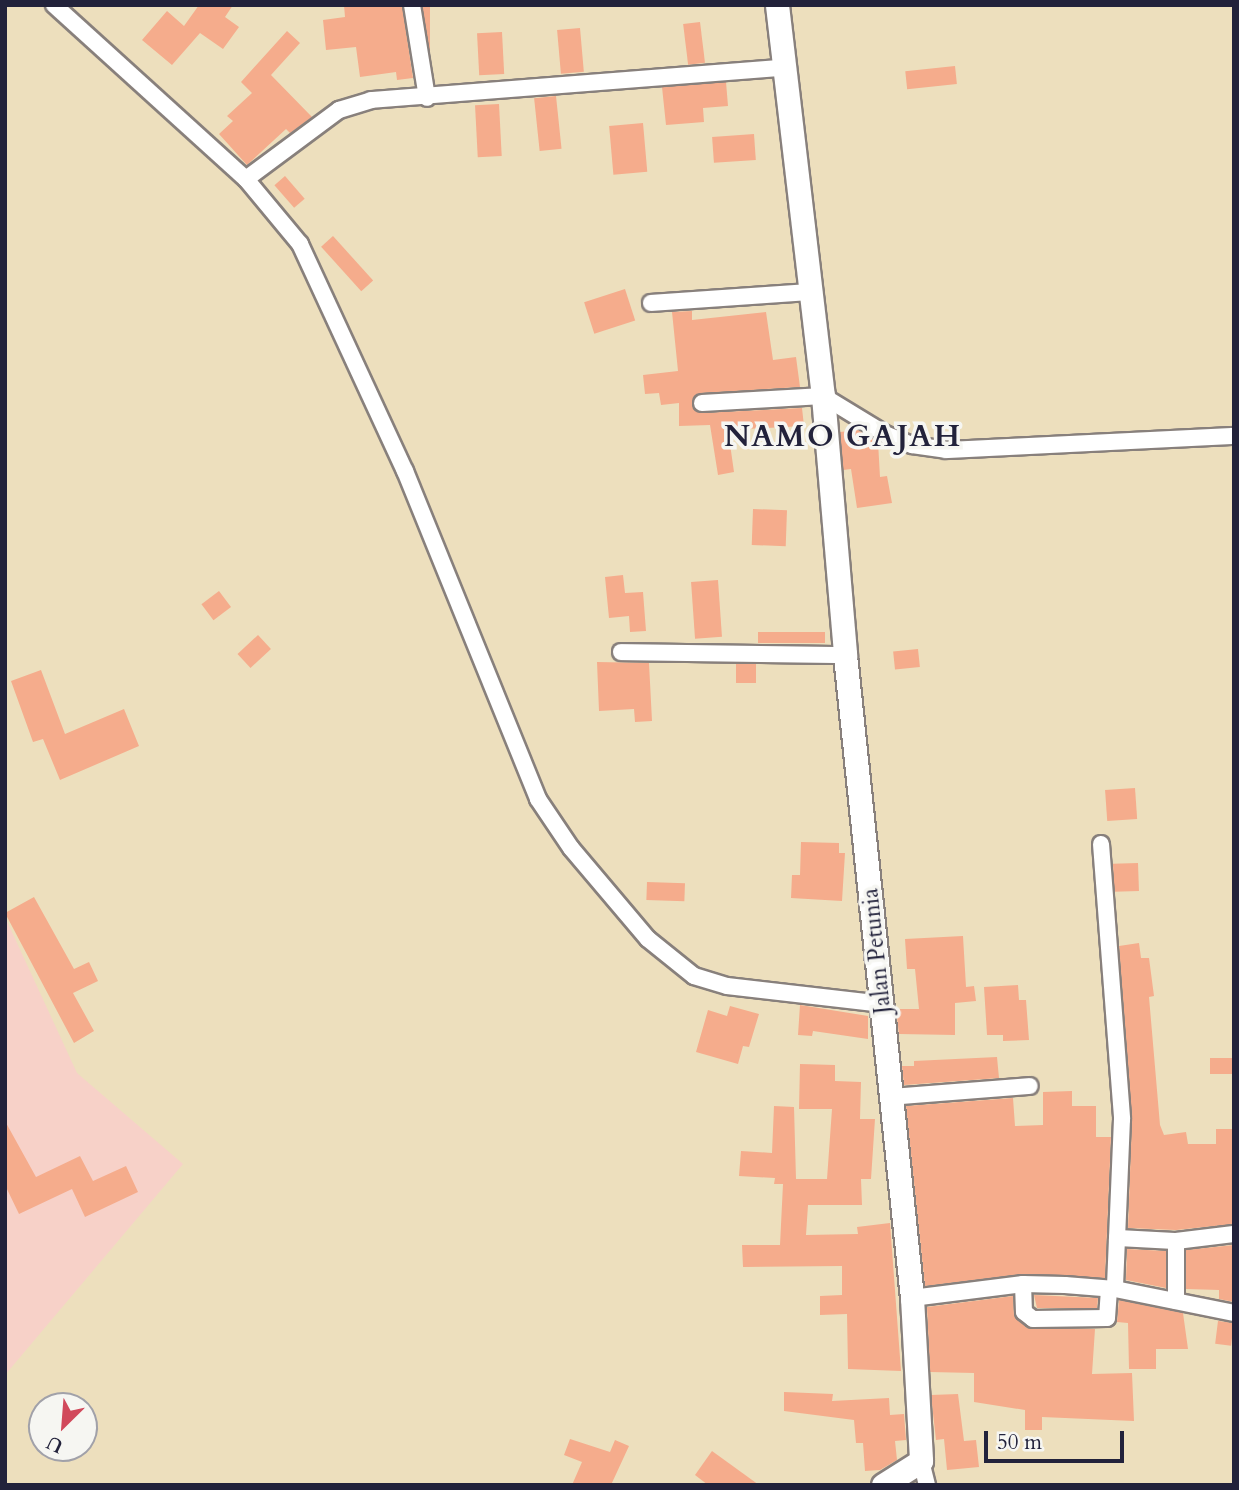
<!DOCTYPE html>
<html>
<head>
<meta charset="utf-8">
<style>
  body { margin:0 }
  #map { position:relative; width:1239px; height:1490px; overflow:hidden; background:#eddfbd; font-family:Cardo,serif }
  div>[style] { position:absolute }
  .built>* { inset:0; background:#f7d1c8 }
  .building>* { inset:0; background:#f5ac8c; transform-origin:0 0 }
  .roads { filter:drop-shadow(2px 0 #88807c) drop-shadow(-2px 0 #88807c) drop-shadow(0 2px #88807c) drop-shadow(0 -2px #88807c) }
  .street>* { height:16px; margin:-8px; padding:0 8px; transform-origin:8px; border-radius:8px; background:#fff }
  .secondary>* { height:23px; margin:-11.5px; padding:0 11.5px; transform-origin:11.5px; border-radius:11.5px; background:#fff }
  span { translate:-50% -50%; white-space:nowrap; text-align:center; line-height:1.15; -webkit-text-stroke:7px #f6f6f2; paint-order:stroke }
  .street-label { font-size:23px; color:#22223b }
  .district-label { font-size:30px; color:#22223b; font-weight:700; letter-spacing:2px }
  .frame { position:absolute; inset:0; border:7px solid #22223b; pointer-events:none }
  .north { position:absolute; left:28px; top:1392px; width:70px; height:70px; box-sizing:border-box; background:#f6f6f2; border:2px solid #a1a1a9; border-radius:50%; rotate:205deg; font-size:19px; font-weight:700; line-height:28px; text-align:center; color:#22223b }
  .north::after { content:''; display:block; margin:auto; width:24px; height:32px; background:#d1495b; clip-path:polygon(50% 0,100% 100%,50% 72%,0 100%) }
  .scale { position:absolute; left:984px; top:1431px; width:140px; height:32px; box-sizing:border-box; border:4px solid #22223b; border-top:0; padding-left:9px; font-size:21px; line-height:24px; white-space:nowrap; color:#22223b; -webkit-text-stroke:5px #f6f6f2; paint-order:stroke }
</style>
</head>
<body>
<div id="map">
  <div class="built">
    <div style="clip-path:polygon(5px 917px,77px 1073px,183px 1164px,5px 1375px)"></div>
  </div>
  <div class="building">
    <div style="clip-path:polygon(199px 5px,233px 5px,225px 17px,239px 27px,223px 49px,200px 33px,172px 65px,142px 40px,167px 11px,184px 26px)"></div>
    <div style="clip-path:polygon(344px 5px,402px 5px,413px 78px,397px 80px,396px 72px,360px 77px,356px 47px,326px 50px,323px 20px,345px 17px)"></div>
    <div style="left:423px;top:5px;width:7px;height:55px"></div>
    <div style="left:700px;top:22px;width:41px;height:17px;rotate:83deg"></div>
    <div style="left:580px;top:28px;width:44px;height:23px;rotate:85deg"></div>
    <div style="clip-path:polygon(287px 31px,300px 43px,271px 75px,312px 117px,290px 133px,286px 129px,247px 165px,219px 134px,233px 121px,227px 116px,252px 93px,241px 82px)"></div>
    <div style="left:502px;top:32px;width:42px;height:25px;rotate:87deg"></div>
    <div style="left:955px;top:66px;width:18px;height:50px;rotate:84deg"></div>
    <div style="clip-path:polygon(726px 82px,728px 106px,703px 108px,704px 122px,666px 125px,662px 87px)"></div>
    <div style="left:556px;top:96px;width:53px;height:22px;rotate:84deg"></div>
    <div style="left:499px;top:104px;width:52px;height:24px;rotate:87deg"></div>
    <div style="left:643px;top:123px;width:49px;height:34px;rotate:85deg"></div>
    <div style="left:754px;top:134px;width:26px;height:42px;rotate:86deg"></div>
    <div style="left:285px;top:176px;width:30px;height:14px;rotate:49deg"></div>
    <div style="left:333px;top:236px;width:60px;height:16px;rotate:48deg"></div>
    <div style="left:625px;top:289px;width:33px;height:43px;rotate:72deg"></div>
    <div style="clip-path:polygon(692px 311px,692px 320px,766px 312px,773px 360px,796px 357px,800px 387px,701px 393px,693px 398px,693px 408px,702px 413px,802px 408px,804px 426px,728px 430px,734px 472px,718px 475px,710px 425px,679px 426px,679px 403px,661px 405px,659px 393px,645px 394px,643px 375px,678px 371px,672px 312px)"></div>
    <div style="clip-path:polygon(858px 430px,878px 442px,880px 477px,887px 476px,892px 503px,857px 508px,851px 469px,843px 470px,840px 432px)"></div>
    <div style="left:753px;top:509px;width:34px;height:36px;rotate:2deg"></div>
    <div style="clip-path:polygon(623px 575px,625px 593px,643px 592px,646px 631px,630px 632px,629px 616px,609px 618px,605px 577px)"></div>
    <div style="left:718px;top:580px;width:57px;height:27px;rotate:86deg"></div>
    <div style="left:219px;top:591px;width:20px;height:22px;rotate:53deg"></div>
    <div style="left:758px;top:632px;width:67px;height:11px"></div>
    <div style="left:258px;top:635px;width:19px;height:28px;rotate:47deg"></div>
    <div style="left:918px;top:649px;width:18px;height:25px;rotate:84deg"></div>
    <div style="clip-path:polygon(597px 662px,649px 663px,652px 721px,635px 722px,634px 709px,599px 711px)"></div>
    <div style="left:736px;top:664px;width:20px;height:19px"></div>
    <div style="clip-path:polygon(41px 670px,65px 734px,124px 709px,139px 746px,60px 780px,43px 739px,33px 742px,11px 681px)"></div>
    <div style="left:1135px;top:788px;width:31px;height:30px;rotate:86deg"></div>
    <div style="clip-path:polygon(801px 842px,839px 843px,839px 853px,845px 853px,842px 901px,791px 898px,792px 875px,800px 875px)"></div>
    <div style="left:1138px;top:863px;width:28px;height:25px;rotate:88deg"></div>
    <div style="left:647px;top:882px;width:38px;height:18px;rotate:2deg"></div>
    <div style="clip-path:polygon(34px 897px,74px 969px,89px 962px,98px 981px,73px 993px,94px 1031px,74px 1043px,5px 913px)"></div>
    <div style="clip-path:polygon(963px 936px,966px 987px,974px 986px,976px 1001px,955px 1003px,955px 1035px,899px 1034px,896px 1009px,919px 1009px,915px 969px,907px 969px,905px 939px)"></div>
    <div style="clip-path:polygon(1139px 943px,1141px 958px,1149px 958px,1154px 996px,1149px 997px,1160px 1125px,1164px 1135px,1186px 1132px,1188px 1144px,1216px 1144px,1216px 1129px,1234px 1129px,1234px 1224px,1176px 1230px,1128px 1228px,1132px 1118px,1119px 946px)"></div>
    <div style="clip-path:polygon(1018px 985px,1019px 1000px,1026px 1000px,1029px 1040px,1003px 1041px,1003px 1035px,987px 1035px,984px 987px)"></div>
    <div style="clip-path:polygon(800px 1005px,868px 1016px,868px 1039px,813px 1031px,812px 1036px,798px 1035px)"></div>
    <div style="clip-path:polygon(730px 1006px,759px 1014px,749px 1047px,743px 1046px,738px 1064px,696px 1052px,708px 1010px,727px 1016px)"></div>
    <div style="clip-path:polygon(997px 1057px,999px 1078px,904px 1085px,902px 1066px,914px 1066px,914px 1061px)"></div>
    <div style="left:1234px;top:1058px;width:16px;height:24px;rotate:90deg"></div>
    <div style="clip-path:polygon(800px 1064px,835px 1065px,835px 1081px,861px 1082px,860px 1119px,875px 1119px,871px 1179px,861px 1179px,862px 1205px,808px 1205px,806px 1235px,858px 1234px,857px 1227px,890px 1223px,901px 1371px,848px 1369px,847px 1314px,820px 1315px,820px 1296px,842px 1295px,842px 1266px,743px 1267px,742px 1245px,780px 1245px,783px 1184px,774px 1184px,775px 1178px,739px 1176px,741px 1151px,772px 1153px,774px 1106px,794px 1107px,796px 1179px,827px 1179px,832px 1109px,799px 1109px)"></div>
    <div style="clip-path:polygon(1072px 1091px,1072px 1106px,1096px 1106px,1096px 1137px,1111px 1137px,1105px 1278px,1023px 1274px,925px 1286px,906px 1106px,1013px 1098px,1015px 1126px,1043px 1125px,1043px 1092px)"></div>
    <div style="clip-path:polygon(5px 1121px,36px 1177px,80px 1156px,93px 1181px,126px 1166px,138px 1192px,85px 1217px,72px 1189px,19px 1214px,5px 1185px)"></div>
    <div style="clip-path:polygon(1234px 1245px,1234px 1302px,1219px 1299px,1219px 1290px,1186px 1289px,1186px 1250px)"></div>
    <div style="clip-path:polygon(1127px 1249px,1166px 1251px,1166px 1288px,1126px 1280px)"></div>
    <div style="clip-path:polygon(1034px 1295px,1098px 1298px,1097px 1308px,1037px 1308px)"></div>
    <div style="clip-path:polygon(1013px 1296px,1014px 1316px,1027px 1328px,1095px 1329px,1092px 1374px,1132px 1373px,1134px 1421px,1042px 1417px,1042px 1430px,1025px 1430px,1025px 1410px,974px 1402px,974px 1373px,930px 1372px,927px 1307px)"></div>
    <div style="clip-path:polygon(1119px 1300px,1183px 1313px,1188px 1349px,1156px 1349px,1156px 1369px,1129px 1369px,1128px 1323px,1117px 1322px)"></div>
    <div style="left:1218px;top:1321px;width:16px;height:23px;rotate:7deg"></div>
    <div style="clip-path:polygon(784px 1392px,833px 1394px,832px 1401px,889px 1398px,890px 1415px,904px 1414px,906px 1440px,895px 1441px,897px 1460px,880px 1470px,865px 1471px,863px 1443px,856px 1443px,854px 1420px,784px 1411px)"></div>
    <div style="clip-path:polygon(958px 1394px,964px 1441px,976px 1440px,979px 1467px,947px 1470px,944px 1439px,936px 1440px,931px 1395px)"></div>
    <div style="clip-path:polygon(570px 1439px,610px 1452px,615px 1440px,629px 1446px,611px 1485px,572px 1485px,582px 1462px,564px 1455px)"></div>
    <div style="clip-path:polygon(712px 1451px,759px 1485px,708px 1485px,695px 1475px)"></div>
  </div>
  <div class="roads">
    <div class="street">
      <div style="left:54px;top:5px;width:259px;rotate:42.2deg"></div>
      <div style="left:246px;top:179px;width:85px;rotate:50.3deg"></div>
      <div style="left:300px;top:244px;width:250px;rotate:65.2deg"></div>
      <div style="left:405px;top:471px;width:354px;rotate:67.9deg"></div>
      <div style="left:538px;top:799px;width:59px;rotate:56deg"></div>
      <div style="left:571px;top:848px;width:119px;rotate:49.8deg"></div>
      <div style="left:648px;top:939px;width:59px;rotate:38.8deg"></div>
      <div style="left:694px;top:976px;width:34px;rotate:17deg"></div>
      <div style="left:727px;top:986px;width:157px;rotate:6.6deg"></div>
      <div style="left:412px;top:5px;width:94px;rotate:80.8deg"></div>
      <div style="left:246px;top:179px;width:116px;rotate:-36.6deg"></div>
      <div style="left:339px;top:110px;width:34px;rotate:-17deg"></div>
      <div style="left:371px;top:100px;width:417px;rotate:-4.5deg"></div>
      <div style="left:651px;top:303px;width:158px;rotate:-4deg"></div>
      <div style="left:702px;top:403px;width:121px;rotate:-3.3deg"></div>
      <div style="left:823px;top:396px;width:75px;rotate:31.4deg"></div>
      <div style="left:887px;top:435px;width:27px;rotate:22deg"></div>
      <div style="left:912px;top:445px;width:34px;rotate:8deg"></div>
      <div style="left:946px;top:450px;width:288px;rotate:-2.8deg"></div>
      <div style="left:621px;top:652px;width:224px;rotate:0.8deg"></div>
      <div style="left:1101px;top:844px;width:276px;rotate:85.6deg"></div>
      <div style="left:1122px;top:1119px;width:170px;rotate:92.4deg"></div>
      <div style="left:890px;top:1097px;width:140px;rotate:-4.5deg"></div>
      <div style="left:1117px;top:1238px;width:59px;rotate:2.9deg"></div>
      <div style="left:1023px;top:1284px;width:28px;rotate:88deg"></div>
      <div style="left:1024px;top:1312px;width:11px;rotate:38deg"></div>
      <div style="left:1033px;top:1319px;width:74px;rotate:-0.8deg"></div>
      <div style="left:1107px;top:1318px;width:29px;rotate:-86deg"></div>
      <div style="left:912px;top:1298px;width:112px;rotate:-7.2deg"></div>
      <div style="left:1023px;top:1284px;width:42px;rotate:1.4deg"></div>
      <div style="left:1065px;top:1285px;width:50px;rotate:4.6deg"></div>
      <div style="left:1115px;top:1289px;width:121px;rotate:11.4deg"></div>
      <div style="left:1176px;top:1301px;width:60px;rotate:-90deg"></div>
      <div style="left:1176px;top:1241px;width:58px;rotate:-6.9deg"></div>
      <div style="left:921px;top:1461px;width:25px;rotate:76deg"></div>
    </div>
    <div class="secondary">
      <div style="left:777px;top:5px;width:394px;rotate:83.3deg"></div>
      <div style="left:823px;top:396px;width:260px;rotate:85.1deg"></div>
      <div style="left:845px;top:655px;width:646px;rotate:84.05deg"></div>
      <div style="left:912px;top:1298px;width:163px;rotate:86.8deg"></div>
      <div style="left:921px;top:1461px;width:45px;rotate:147.7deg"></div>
    </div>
  </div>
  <div class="street-label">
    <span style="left:877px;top:951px;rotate:-96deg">Jalan Petunia</span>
  </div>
  <div class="district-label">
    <span style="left:843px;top:437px">NAMO GAJAH</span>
  </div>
  <div class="frame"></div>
  <div class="north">U</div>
  <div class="scale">50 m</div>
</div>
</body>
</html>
